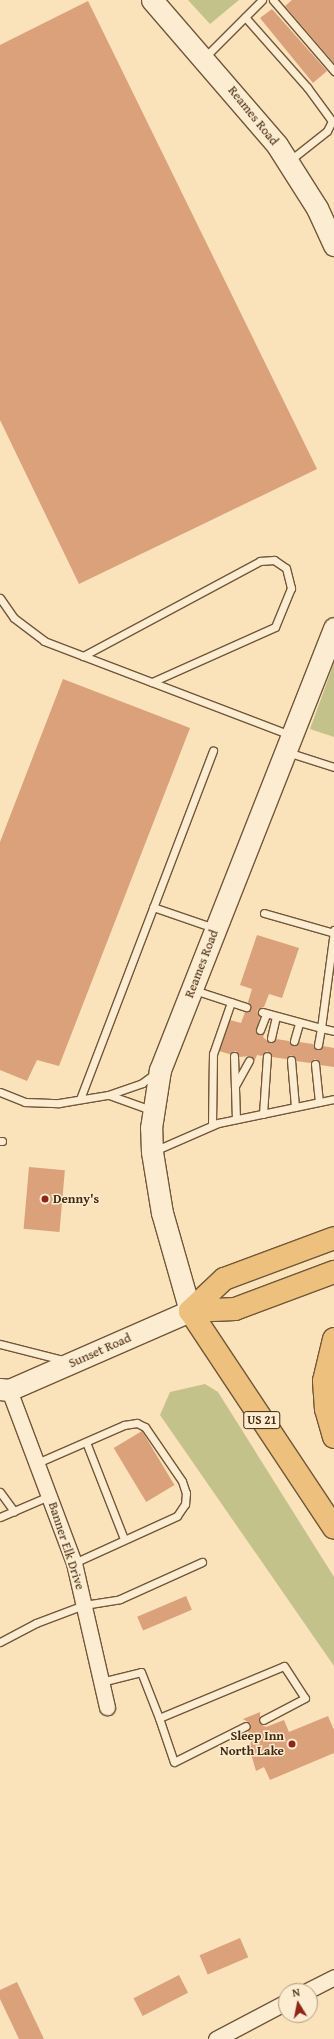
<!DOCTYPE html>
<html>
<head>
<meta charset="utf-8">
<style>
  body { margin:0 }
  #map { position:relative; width:334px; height:2039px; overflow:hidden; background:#fae2ba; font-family:"Gentium Book Plus",serif }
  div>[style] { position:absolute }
  .green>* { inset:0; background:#c4c28b }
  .building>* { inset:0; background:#daa17b; transform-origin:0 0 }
  .roads { filter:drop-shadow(1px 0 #725738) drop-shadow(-1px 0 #725738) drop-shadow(0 1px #725738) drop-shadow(0 -1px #725738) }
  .service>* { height:7px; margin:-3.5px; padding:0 3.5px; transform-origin:3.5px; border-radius:3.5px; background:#fcecd2 }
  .minor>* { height:15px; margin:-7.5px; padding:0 7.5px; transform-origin:7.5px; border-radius:7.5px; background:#fcecd2 }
  .secondary>* { height:21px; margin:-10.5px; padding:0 10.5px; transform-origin:10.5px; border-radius:10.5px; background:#fcecd2 }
  .primary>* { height:22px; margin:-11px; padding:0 11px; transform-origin:11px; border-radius:11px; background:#edc17d }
  .motorway>* { height:22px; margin:-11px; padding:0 11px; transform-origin:11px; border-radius:11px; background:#edc17d }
  .dots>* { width:11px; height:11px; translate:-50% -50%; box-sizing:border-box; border:2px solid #fcecd2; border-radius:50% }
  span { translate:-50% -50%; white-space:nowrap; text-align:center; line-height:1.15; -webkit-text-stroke:3px #fcecd2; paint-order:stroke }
  .shield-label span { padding:1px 3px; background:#fcecd2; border:1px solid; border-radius:3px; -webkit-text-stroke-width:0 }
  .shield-label { font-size:12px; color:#44290c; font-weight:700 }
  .street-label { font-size:13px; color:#44290c }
  .poi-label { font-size:13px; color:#44290c; font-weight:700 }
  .left { translate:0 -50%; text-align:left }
  .right { translate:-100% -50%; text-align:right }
  .north { position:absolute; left:278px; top:1983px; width:40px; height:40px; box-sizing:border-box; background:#fcecd2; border:1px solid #b29e83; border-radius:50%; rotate:350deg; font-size:11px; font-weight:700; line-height:16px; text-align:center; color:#44290c }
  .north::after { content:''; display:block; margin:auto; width:14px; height:18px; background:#8f2418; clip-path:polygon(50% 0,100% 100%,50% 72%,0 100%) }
</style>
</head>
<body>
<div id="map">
  <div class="green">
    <div style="clip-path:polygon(188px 0,239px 0,210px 24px)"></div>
    <div style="clip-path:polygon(334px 663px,334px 737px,310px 729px)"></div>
    <div style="clip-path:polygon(205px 1384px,218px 1392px,334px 1577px,334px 1666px,160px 1415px,170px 1392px)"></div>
  </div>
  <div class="building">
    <div style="clip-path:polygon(292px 0,334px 0,334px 63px,285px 6px)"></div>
    <div style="clip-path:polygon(88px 1px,317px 469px,79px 584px,0 420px,0 45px)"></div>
    <div style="clip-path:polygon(272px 9px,327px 71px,313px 83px,260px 18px)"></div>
    <div style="clip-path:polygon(63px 679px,190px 728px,59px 1066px,37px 1060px,27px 1081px,0 1070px,0 842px)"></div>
    <div style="clip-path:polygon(257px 935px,299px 948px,282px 998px,269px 994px,264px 1007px,257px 1010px,260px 1016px,256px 1033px,260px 1035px,265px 1032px,263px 1037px,270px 1043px,276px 1039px,289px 1041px,293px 1046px,299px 1042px,313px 1044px,318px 1050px,323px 1046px,334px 1048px,334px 1067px,320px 1065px,315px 1059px,310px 1063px,296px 1061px,291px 1055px,286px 1059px,272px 1057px,267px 1051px,262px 1056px,257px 1055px,254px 1062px,251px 1056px,239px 1057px,236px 1051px,229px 1054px,219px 1051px,230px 1020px,241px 1023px,245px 1012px,251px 1008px,248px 1002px,252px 989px,240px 985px)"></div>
    <div style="left:29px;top:1167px;width:36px;height:62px;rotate:5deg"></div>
    <div style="left:142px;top:1431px;width:63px;height:33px;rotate:59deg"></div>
    <div style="left:186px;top:1596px;width:15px;height:53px;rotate:67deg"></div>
    <div style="clip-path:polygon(260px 1712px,260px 1724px,266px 1727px,284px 1720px,289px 1732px,328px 1716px,334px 1730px,334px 1753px,270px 1780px,264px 1767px,256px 1771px,249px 1747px,252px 1740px,248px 1731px,251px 1724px,243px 1719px)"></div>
    <div style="left:240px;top:1938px;width:21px;height:44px;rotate:67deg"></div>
    <div style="left:179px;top:1975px;width:20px;height:51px;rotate:63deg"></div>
    <div style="clip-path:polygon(17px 1982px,44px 2039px,19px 2039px,0 1999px,0 1990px)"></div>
  </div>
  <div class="roads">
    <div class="service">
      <div style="left:273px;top:0;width:94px;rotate:49.3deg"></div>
      <div style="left:245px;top:17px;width:94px;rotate:48.5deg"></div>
      <div style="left:307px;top:87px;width:42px;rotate:53.7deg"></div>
      <div style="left:332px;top:121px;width:11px;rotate:117deg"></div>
      <div style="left:327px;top:131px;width:48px;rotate:141.7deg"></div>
      <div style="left:204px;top:58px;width:82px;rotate:-45deg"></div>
      <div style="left:0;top:598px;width:24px;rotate:55deg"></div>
      <div style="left:14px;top:618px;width:38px;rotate:37deg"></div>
      <div style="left:44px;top:641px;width:263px;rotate:20.9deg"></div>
      <div style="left:83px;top:656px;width:201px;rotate:-28.2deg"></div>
      <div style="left:260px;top:561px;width:14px;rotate:-4deg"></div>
      <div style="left:274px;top:560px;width:14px;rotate:34deg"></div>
      <div style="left:286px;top:568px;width:21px;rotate:76deg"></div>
      <div style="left:291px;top:588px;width:42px;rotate:112.3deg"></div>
      <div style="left:275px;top:627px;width:135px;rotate:155.9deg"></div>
      <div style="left:287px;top:752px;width:49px;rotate:17.7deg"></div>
      <div style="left:153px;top:907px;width:65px;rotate:19deg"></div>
      <div style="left:264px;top:913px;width:73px;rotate:15.9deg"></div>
      <div style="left:194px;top:990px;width:55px;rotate:18.1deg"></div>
      <div style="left:262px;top:1012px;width:61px;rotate:15.2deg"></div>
      <div style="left:321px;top:1028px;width:99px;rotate:-82.4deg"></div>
      <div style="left:260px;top:1030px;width:17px;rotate:-69deg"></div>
      <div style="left:271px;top:1038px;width:22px;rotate:-77deg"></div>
      <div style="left:294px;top:1041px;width:19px;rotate:-74deg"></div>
      <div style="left:318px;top:1045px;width:17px;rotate:-80deg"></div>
      <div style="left:321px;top:1028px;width:13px;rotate:13deg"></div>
      <div style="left:234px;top:1056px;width:63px;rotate:88.2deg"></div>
      <div style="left:291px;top:1060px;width:47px;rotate:85.1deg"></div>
      <div style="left:315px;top:1064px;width:38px;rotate:84deg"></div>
      <div style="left:235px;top:1086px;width:29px;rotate:-61deg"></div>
      <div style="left:0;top:1092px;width:27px;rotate:22deg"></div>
      <div style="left:25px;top:1102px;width:34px;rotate:2deg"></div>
      <div style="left:59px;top:1103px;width:50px;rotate:-9.3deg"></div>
      <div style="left:108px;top:1095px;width:36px;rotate:-19deg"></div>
      <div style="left:142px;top:1083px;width:17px;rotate:-36deg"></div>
      <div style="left:109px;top:1095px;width:45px;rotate:19.7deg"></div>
      <div style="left:80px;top:1099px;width:373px;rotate:-69.1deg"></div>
      <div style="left:263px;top:1114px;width:58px;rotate:-86.1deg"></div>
      <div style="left:212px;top:1125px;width:71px;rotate:-89.2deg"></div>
      <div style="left:213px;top:1054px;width:55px;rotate:-70.9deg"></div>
      <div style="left:0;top:1141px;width:2px"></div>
      <div style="left:154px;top:1151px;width:70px;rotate:-23.6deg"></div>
      <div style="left:218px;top:1123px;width:118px;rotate:-11.7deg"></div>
      <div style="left:0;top:1344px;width:65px;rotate:14.3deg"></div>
      <div style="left:86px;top:1442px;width:104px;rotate:68.6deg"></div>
      <div style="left:37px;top:1463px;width:95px;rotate:-23.6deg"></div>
      <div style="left:124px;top:1425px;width:13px;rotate:-9deg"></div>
      <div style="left:137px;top:1423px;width:9px;rotate:27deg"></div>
      <div style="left:145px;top:1427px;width:65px;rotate:55.6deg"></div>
      <div style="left:182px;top:1481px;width:13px;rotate:72deg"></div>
      <div style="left:186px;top:1493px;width:11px;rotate:95deg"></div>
      <div style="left:185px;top:1504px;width:14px;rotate:124deg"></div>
      <div style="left:177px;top:1516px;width:113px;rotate:155.5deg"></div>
      <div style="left:0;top:1492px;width:24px;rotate:54deg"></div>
      <div style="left:0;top:1517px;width:53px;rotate:-23.2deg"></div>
      <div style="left:0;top:1642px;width:41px;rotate:-27.8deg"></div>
      <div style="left:36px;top:1623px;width:51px;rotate:-20.6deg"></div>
      <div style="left:84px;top:1605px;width:36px;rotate:-9deg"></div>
      <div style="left:120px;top:1599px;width:90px;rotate:-24.3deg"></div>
      <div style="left:101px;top:1682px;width:41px;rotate:-14deg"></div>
      <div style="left:141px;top:1672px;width:49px;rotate:68.6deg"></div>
      <div style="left:159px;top:1718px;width:135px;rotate:-22.6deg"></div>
      <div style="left:284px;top:1666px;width:38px;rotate:57deg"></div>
      <div style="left:305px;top:1698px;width:47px;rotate:152.4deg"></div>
      <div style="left:159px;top:1718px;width:46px;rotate:71.2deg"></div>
      <div style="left:174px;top:1762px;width:80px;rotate:-26.6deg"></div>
    </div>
    <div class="minor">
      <div style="left:9px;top:1390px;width:185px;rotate:69.4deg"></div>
      <div style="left:74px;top:1563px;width:148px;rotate:77.1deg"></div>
      <div style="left:307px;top:1991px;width:30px;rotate:-27deg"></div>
      <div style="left:216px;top:2039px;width:79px;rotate:-27.9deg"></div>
    </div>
    <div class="secondary">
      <div style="left:152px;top:0;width:191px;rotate:49.2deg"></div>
      <div style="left:277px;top:145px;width:75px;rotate:57.6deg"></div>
      <div style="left:317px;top:208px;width:41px;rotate:65.3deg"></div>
      <div style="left:0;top:1389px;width:9px;rotate:6deg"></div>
      <div style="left:9px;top:1390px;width:197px;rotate:-23.6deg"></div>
      <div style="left:190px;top:1311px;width:102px;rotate:-105.9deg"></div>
      <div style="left:162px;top:1213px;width:62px;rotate:-99.3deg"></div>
      <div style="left:152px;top:1152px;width:24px;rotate:-92deg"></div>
      <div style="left:151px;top:1128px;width:59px;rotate:-81.2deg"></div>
      <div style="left:160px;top:1070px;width:475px;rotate:-68.5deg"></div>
    </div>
    <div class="primary">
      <div style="left:190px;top:1311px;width:47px;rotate:-43.3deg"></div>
      <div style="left:224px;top:1279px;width:117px;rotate:-20.4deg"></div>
      <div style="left:190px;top:1311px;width:45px;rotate:-2.5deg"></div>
      <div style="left:235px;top:1309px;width:106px;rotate:-20.5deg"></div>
    </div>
    <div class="motorway">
      <div style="left:190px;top:1311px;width:260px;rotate:56.4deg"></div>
      <div style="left:334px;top:1339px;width:43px;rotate:103.4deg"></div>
      <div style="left:324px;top:1381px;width:28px;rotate:86deg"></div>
      <div style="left:326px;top:1409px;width:29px;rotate:74deg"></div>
    </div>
  </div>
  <div class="dots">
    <div style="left:45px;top:1199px;background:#8f2418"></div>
    <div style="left:292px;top:1744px;background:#8f2418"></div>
  </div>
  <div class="shield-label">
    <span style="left:262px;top:1420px">US 21</span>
  </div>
  <div class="street-label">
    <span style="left:253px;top:116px;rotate:51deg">Reames Road</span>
    <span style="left:202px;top:964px;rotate:-69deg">Reames Road</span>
    <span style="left:100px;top:1351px;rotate:-24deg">Sunset Road</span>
    <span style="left:66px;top:1546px;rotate:72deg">Banner Elk Drive</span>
  </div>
  <div class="poi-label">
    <span class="left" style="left:53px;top:1199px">Denny's</span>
    <span class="right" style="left:284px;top:1744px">Sleep Inn<br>North Lake</span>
  </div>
  <div class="north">N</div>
</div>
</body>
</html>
